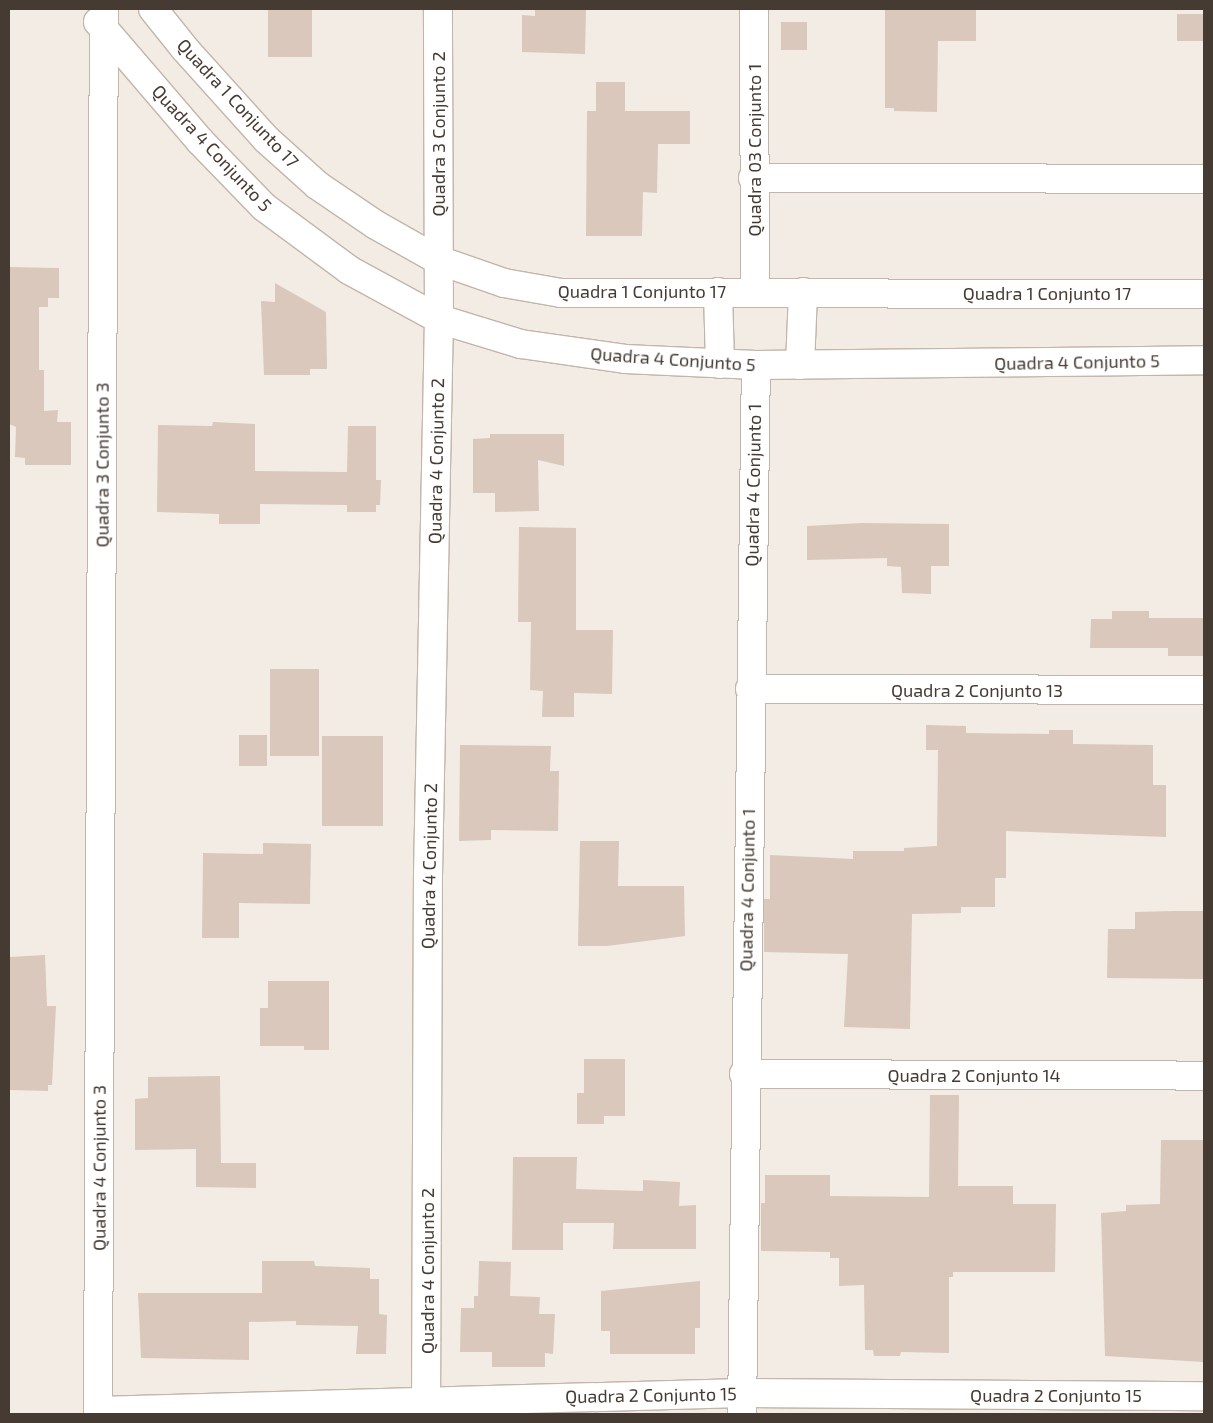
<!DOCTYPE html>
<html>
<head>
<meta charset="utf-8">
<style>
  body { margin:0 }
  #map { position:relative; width:1213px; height:1423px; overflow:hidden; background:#f3ece4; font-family:"Exo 2",sans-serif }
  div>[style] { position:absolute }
  .building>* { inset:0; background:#d9c8bb; transform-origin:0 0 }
  .roads { filter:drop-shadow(1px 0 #c2b5a9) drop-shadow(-1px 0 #c2b5a9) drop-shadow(0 1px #c2b5a9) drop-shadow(0 -1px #c2b5a9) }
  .minor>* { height:28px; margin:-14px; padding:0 14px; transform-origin:14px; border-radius:14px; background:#fff }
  span { translate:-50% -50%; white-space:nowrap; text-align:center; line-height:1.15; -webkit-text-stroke:5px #fff; paint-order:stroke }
  .street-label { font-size:18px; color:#463b33 }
  .frame { position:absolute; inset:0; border:10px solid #463b33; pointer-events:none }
</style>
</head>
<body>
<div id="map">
  <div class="building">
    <div style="left:268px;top:9px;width:44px;height:48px"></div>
    <div style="clip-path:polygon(535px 9px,586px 9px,585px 54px,522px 52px,522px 15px,535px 16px)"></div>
    <div style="clip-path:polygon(885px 9px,976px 9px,976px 41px,938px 41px,937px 112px,894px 111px,894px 108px,885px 108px)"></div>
    <div style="left:1177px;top:14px;width:27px;height:27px"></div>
    <div style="left:781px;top:22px;width:26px;height:28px"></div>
    <div style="clip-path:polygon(596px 82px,625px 82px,625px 111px,690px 111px,690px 144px,658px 144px,657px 193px,643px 192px,642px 236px,586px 236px,587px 111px,596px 111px)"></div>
    <div style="clip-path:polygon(9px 267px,59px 268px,59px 298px,48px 298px,48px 307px,39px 307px,39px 370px,44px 370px,44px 411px,58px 410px,57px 422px,71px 422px,71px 465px,25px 465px,25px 458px,15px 457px,16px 427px,9px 424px)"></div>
    <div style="clip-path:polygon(275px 283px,326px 312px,327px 369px,310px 369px,310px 375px,264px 375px,261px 301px,275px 302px)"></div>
    <div style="clip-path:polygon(213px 422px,255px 424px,255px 471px,347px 472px,348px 426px,376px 426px,376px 480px,381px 480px,380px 505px,376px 505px,376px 512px,347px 512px,347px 505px,260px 504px,260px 524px,219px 524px,219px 514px,157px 512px,158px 425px,212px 426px)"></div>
    <div style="clip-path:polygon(490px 434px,564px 434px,564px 466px,538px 460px,539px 511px,495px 512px,495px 493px,473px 493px,473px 439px,490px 438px)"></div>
    <div style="clip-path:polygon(862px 523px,949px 524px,949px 566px,931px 566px,931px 594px,902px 593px,901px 567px,887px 566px,887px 558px,807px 560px,807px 526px)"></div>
    <div style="clip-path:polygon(519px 527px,576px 528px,576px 630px,613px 630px,612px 694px,574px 693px,574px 717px,542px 717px,543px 691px,530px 690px,531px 622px,518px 622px)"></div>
    <div style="clip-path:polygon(1112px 611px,1149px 611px,1149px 618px,1204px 618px,1204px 656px,1168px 656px,1168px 648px,1090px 648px,1091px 619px,1112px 619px)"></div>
    <div style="left:270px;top:669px;width:49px;height:87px"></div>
    <div style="clip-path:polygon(926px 725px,966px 726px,966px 733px,1049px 734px,1049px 730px,1073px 730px,1073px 744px,1153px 745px,1153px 785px,1166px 785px,1166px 837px,1006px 831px,1006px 878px,995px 878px,995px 907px,961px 907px,961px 913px,912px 914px,910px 1029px,844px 1027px,848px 954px,764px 952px,764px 899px,770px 899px,770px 855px,853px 859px,853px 851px,904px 851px,904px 848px,937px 846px,938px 750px,926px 750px)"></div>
    <div style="left:239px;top:735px;width:28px;height:31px"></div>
    <div style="left:322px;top:736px;width:61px;height:90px"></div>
    <div style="clip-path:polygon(460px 745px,551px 746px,550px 771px,559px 771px,558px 831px,491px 830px,491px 840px,459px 841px)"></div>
    <div style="clip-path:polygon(580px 841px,619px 841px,618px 886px,684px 886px,685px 936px,607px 946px,578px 946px)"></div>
    <div style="clip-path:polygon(263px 843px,311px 844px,310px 904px,239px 903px,239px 938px,202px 938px,203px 853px,263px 854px)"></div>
    <div style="clip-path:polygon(1175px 911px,1204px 911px,1204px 979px,1107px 978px,1108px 929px,1135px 929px,1135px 912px)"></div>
    <div style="clip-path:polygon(45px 955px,47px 1006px,56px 1006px,52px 1085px,48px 1085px,48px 1091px,9px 1090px,9px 957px)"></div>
    <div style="clip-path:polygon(268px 981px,329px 981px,329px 1050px,304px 1050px,304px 1046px,260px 1046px,260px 1008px,268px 1008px)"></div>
    <div style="clip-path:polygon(584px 1059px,625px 1059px,625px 1116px,604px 1116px,604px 1124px,577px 1124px,577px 1093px,584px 1093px)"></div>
    <div style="clip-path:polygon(220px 1076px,221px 1163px,256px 1163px,256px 1188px,196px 1187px,196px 1149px,135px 1150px,135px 1099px,148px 1098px,148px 1077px)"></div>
    <div style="clip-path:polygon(930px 1095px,959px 1095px,958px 1186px,1013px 1186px,1013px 1204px,1056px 1204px,1055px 1272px,953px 1272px,953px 1277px,949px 1277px,949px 1353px,901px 1352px,900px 1356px,874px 1356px,873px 1350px,865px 1350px,864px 1285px,839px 1286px,839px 1258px,830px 1258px,830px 1252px,761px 1251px,761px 1203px,765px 1203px,765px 1175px,830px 1175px,830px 1196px,929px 1197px)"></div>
    <div style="clip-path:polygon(1161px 1140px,1204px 1140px,1204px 1362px,1105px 1356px,1101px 1213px,1126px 1211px,1126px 1205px,1160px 1204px)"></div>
    <div style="clip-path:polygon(513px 1157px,577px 1157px,576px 1189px,643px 1191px,643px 1180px,680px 1182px,679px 1206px,696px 1205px,696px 1249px,613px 1249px,614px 1223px,563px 1223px,563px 1250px,512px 1250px)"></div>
    <div style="clip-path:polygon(262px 1261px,314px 1261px,315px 1266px,370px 1268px,370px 1279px,379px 1279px,379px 1314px,387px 1315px,386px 1354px,356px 1354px,358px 1326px,296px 1325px,296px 1321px,249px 1322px,249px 1360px,141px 1358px,138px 1293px,262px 1293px)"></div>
    <div style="clip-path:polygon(479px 1261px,511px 1262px,510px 1296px,540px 1297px,539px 1314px,555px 1314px,553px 1354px,545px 1353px,545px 1367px,492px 1367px,492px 1352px,460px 1352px,461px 1308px,474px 1308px,474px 1296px,478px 1296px)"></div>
    <div style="clip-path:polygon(700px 1281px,700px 1328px,695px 1328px,695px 1354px,610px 1354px,610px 1331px,601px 1331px,601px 1291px)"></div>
  </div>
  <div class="roads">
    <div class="minor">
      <div style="left:153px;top:9px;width:51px;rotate:51.3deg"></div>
      <div style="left:185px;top:49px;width:121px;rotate:48deg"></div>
      <div style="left:266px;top:139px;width:69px;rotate:42deg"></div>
      <div style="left:317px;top:185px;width:71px;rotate:34.1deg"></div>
      <div style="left:376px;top:225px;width:71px;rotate:29.4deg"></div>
      <div style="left:438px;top:260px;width:70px;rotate:19.2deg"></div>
      <div style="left:504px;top:283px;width:58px;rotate:10deg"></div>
      <div style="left:561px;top:293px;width:643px;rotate:0.09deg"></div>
      <div style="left:754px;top:9px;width:283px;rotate:89.8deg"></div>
      <div style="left:98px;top:22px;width:157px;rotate:49.4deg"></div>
      <div style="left:200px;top:141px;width:92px;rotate:45.9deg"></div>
      <div style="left:264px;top:207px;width:106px;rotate:36.5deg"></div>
      <div style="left:349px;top:270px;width:102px;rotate:28.6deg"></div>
      <div style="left:439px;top:319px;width:86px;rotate:17deg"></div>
      <div style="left:521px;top:344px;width:105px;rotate:8.2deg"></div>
      <div style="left:625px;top:359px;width:131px;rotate:2.6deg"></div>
      <div style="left:756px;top:365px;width:448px;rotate:-0.6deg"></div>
      <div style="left:753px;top:178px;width:451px;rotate:0.1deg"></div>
      <div style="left:718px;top:292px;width:72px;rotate:88.4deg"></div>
      <div style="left:800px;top:365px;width:73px;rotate:-87.6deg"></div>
      <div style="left:750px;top:689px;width:454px;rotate:0.1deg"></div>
      <div style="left:744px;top:1074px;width:460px;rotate:0.2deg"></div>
      <div style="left:98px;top:1411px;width:644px;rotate:-1.6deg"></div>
      <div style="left:742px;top:1393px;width:462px;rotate:0.4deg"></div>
      <div style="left:98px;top:1414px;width:1405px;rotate:-89.76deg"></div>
      <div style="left:426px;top:1414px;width:539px;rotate:-89.79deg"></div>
      <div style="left:428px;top:875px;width:556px;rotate:-88.87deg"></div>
      <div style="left:439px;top:319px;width:310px;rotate:-90.2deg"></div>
      <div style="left:742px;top:1414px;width:1049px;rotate:-89.24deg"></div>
    </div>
  </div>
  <div class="street-label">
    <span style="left:238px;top:103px;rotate:47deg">Quadra 1 Conjunto 17</span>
    <span style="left:438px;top:134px;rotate:-90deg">Quadra 3 Conjunto 2</span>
    <span style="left:212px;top:148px;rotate:47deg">Quadra 4 Conjunto 5</span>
    <span style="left:754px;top:150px;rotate:-90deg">Quadra 03 Conjunto 1</span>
    <span style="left:642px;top:291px">Quadra 1 Conjunto 17</span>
    <span style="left:1047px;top:293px">Quadra 1 Conjunto 17</span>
    <span style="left:673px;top:359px;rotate:4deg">Quadra 4 Conjunto 5</span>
    <span style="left:1077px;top:362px;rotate:-1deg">Quadra 4 Conjunto 5</span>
    <span style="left:436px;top:461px;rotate:-89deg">Quadra 4 Conjunto 2</span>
    <span style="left:102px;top:465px;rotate:-90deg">Quadra 3 Conjunto 3</span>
    <span style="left:753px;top:485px;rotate:-89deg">Quadra 4 Conjunto 1</span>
    <span style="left:977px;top:690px">Quadra 2 Conjunto 13</span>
    <span style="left:429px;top:866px;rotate:-89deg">Quadra 4 Conjunto 2</span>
    <span style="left:747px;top:890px;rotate:-89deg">Quadra 4 Conjunto 1</span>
    <span style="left:974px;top:1075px">Quadra 2 Conjunto 14</span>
    <span style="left:99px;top:1168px;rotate:-90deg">Quadra 4 Conjunto 3</span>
    <span style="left:427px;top:1271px;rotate:-90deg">Quadra 4 Conjunto 2</span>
    <span style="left:651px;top:1395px;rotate:-1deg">Quadra 2 Conjunto 15</span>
    <span style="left:1056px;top:1395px">Quadra 2 Conjunto 15</span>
  </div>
  <div class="frame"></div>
</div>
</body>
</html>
